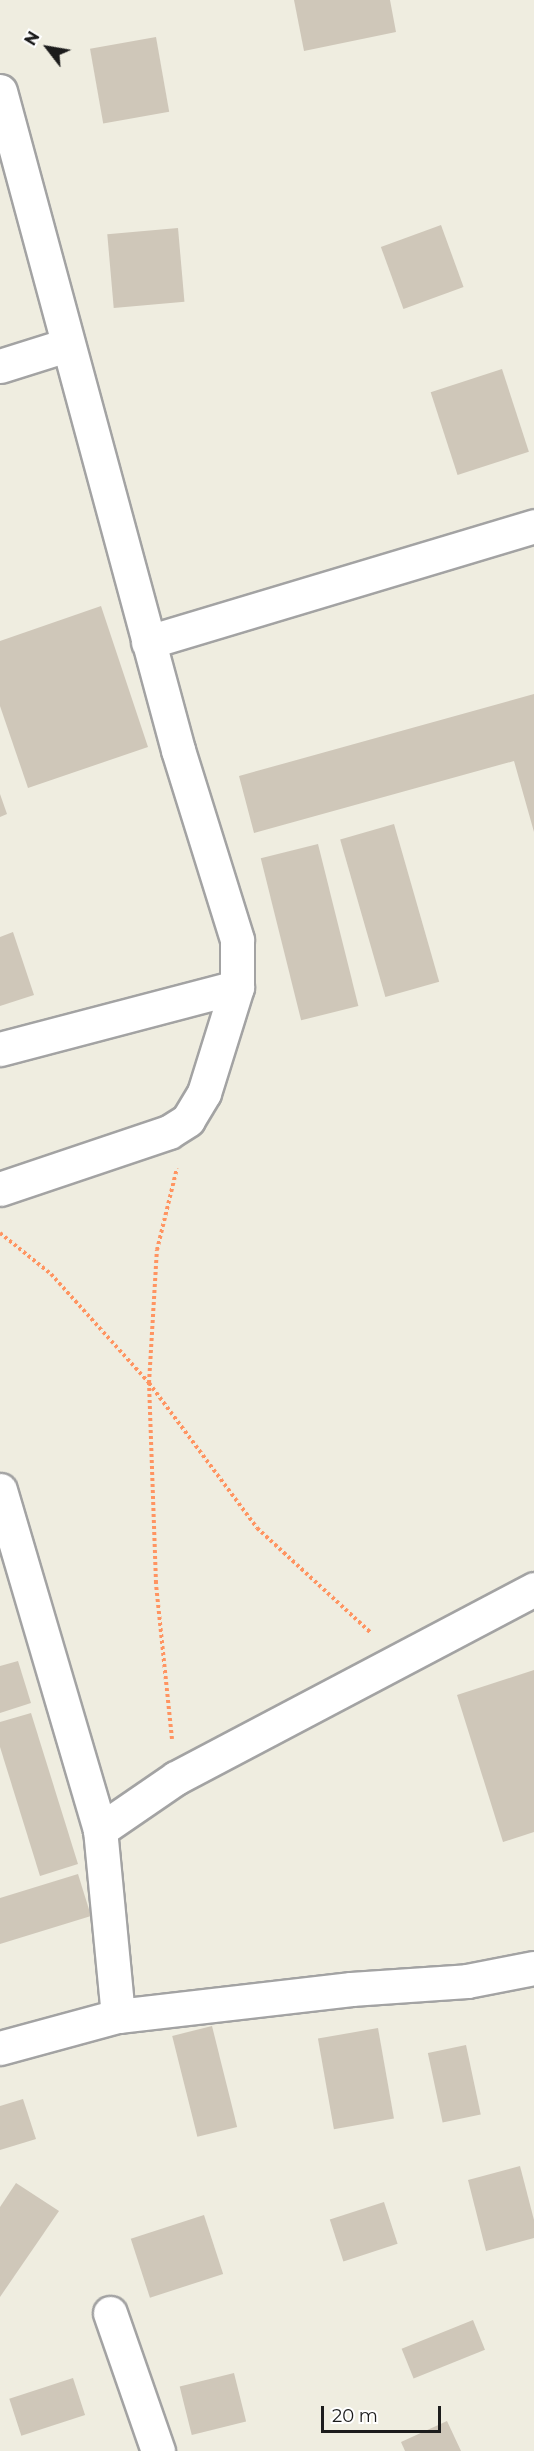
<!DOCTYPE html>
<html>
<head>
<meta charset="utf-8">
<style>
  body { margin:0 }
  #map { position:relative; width:534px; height:2451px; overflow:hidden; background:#efede0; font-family:Montserrat,sans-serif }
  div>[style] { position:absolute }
  .building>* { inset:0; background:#cfc7b9; transform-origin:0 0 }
  .path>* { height:4px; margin-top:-2px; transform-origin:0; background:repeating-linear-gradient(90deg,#ff9461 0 3px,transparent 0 6px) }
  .roads { filter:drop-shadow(2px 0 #a3a3a3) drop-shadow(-2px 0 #a3a3a3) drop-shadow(0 2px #a3a3a3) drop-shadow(0 -2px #a3a3a3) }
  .minor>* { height:33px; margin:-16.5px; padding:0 16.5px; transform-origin:16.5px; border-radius:16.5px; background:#fff }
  span { translate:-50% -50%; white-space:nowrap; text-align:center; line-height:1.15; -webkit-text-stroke:6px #fff; paint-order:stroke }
  .north { position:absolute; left:18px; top:18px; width:60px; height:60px; -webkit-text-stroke:4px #fff; paint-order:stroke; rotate:301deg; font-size:16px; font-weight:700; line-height:24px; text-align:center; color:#1c1c1c }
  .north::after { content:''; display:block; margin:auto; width:21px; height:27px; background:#1c1c1c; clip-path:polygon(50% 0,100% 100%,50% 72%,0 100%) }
  .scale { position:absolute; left:321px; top:2406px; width:120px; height:27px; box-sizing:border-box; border:3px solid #1c1c1c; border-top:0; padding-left:8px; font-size:18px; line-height:21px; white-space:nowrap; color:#1c1c1c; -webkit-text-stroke:4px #fff; paint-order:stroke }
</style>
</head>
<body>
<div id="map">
  <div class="building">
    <div style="clip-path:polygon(294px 0,390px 0,396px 32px,304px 51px)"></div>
    <div style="left:156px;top:37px;width:76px;height:67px;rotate:80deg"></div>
    <div style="left:441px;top:225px;width:66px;height:64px;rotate:70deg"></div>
    <div style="left:178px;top:228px;width:74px;height:71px;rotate:85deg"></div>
    <div style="left:502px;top:369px;width:87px;height:75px;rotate:72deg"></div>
    <div style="clip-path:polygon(101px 606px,148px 747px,28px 788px,0 706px,0 641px)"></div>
    <div style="clip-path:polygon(534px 694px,534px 832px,514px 761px,254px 833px,239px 776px)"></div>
    <div style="clip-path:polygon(0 794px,7px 814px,0 817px)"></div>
    <div style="left:394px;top:824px;width:164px;height:56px;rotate:74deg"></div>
    <div style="left:318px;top:844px;width:167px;height:59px;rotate:76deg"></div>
    <div style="clip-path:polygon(13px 932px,34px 995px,0 1006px,0 937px)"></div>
    <div style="clip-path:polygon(18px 1661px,31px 1703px,0 1713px,0 1666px)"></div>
    <div style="clip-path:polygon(534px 1670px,534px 1832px,503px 1842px,457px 1695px)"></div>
    <div style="clip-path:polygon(31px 1713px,78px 1864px,40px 1876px,0 1747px,0 1722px)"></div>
    <div style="clip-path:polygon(78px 1874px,91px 1916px,0 1944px,0 1898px)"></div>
    <div style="left:212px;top:2026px;width:104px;height:41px;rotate:76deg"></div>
    <div style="left:378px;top:2028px;width:92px;height:61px;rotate:80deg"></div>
    <div style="left:466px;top:2045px;width:71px;height:39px;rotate:78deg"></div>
    <div style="clip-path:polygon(23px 2099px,36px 2139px,0 2150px,0 2106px)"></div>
    <div style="clip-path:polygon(520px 2166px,534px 2220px,534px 2238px,486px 2251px,468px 2180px)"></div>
    <div style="clip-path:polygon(16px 2183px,59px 2211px,0 2297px,0 2207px)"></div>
    <div style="left:384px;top:2202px;width:44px;height:57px;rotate:72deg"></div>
    <div style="left:204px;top:2215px;width:62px;height:77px;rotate:72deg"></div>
    <div style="left:473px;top:2320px;width:32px;height:77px;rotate:68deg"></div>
    <div style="left:234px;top:2373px;width:50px;height:56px;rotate:76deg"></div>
    <div style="left:73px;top:2378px;width:39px;height:67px;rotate:72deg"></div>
    <div style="clip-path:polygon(447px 2421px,461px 2451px,405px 2451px,401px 2442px)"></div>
  </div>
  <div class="path">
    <div style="left:0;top:1233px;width:65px;rotate:38.8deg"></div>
    <div style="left:51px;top:1274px;width:147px;rotate:48deg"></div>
    <div style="left:149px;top:1383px;width:181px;rotate:53.3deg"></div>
    <div style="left:257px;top:1528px;width:155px;rotate:42.6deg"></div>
    <div style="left:172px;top:1739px;width:157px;rotate:-95.9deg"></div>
    <div style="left:156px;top:1583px;width:200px;rotate:-92deg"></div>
    <div style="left:149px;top:1383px;width:133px;rotate:-86.6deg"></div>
    <div style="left:157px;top:1250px;width:84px;rotate:-76.3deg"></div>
  </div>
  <div class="roads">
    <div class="minor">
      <div style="left:0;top:91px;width:683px;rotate:74.88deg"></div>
      <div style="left:178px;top:750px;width:199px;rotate:72.7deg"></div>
      <div style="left:237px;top:940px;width:47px;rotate:90deg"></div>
      <div style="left:237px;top:987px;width:111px;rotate:107.3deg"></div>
      <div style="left:204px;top:1093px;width:31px;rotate:121deg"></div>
      <div style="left:188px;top:1120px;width:22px;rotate:148deg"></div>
      <div style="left:169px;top:1132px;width:178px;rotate:161.4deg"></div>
      <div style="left:0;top:366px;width:70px;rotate:-17.4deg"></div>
      <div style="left:148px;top:642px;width:403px;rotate:-16.7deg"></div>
      <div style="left:0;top:1049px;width:245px;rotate:-14.7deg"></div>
      <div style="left:0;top:1490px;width:354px;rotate:73.6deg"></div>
      <div style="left:118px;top:2016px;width:235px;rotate:-6.6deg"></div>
      <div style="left:351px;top:1989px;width:116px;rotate:-3.9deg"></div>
      <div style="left:467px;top:1981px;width:68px;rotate:-11deg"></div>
      <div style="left:0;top:2048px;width:122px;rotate:-15.2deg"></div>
      <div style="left:118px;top:2016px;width:187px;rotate:-95.5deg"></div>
      <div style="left:100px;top:1830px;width:92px;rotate:-34.4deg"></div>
      <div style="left:176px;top:1778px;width:405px;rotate:-27.8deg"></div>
      <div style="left:110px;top:2313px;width:146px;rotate:70.8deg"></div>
    </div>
  </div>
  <div class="north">N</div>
  <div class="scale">20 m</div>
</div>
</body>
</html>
